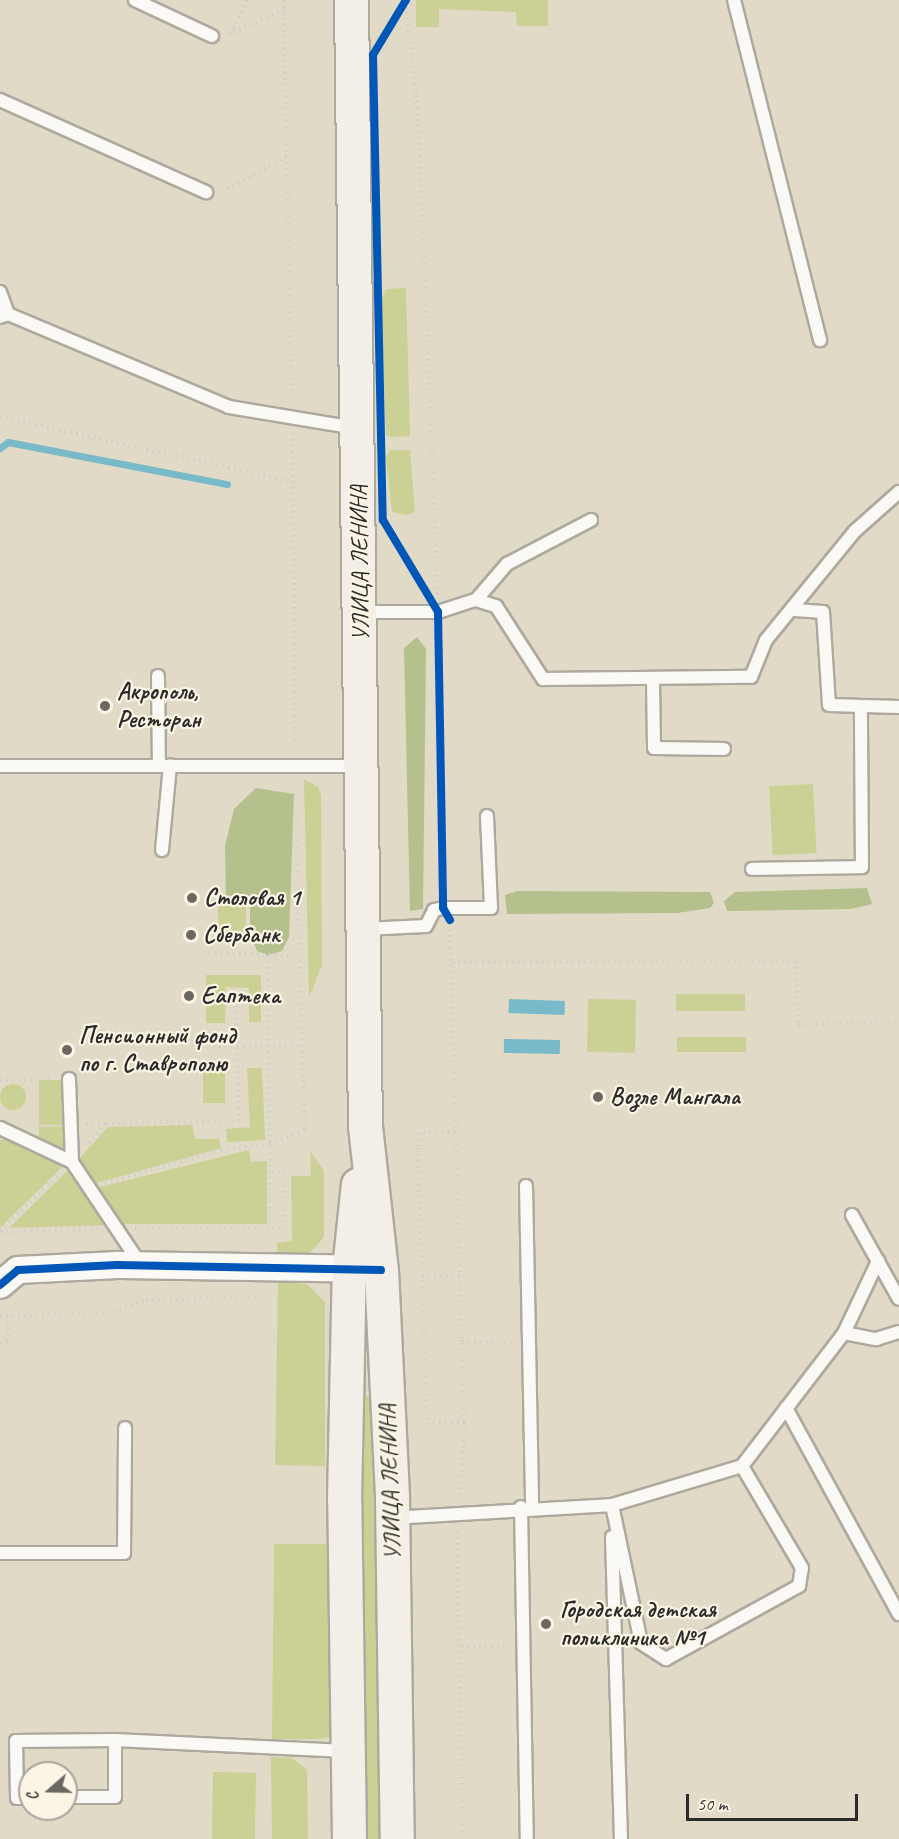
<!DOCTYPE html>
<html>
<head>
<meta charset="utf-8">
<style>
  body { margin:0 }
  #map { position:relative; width:899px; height:1839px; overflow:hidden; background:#e0dac6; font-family:Caveat,sans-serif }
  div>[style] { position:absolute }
  .green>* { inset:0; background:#cbd194; transform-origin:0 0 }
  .round { border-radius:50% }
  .forest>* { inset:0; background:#b5c18d }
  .water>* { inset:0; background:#78baca; transform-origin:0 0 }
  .stream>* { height:7px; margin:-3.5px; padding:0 3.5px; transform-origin:3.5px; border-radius:3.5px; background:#78baca }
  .path>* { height:4px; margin-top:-2px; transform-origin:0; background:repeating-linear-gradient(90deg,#d0cfc9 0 1.5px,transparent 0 6px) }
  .roads { filter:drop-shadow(2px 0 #ada99d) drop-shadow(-2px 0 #ada99d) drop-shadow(0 2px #ada99d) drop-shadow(0 -2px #ada99d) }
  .service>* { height:12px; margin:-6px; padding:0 6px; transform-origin:6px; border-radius:6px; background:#faf9f6 }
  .minor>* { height:26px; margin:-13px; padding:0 13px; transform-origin:13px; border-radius:13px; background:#faf9f6 }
  .secondary>* { height:33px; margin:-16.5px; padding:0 16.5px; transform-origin:16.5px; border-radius:16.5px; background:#f3efe8 }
  .cycleway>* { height:8px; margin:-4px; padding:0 4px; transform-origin:4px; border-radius:4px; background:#0057b8 }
  .dots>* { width:16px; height:16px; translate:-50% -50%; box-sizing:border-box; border:3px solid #fcf5e5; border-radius:50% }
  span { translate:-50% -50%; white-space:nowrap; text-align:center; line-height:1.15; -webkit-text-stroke:4.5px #fcf5e5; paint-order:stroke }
  .street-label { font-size:24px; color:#2b2b2b }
  .poi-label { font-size:24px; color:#2b2b2b; font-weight:700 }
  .left { translate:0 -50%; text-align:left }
  .north { position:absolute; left:18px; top:1761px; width:60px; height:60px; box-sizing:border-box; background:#fcf5e5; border:2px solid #a8a49b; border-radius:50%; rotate:250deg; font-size:16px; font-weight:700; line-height:24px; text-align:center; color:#2b2b2b }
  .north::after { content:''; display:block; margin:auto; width:21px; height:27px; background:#6a6861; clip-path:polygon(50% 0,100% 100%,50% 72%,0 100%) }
  .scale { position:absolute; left:686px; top:1794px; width:172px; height:27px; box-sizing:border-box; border:3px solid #2b2b2b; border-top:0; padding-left:8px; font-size:18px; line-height:21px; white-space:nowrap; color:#2b2b2b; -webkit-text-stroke:4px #fcf5e5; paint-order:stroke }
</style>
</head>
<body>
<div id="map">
  <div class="green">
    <div style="clip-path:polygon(416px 0,548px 0,548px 26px,517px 26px,516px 12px,439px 9px,439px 27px,416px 27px)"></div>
    <div style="clip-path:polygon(406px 288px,410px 436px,391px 437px,386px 435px,381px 298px,387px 289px)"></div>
    <div style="clip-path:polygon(390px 450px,410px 450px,415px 512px,407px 515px,392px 512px,386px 457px)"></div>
    <div style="clip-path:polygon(304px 779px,318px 787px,321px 795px,322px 965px,309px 997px)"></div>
    <div style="left:813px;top:784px;width:69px;height:44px;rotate:87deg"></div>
    <div style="left:218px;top:902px;width:28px;height:34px"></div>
    <div style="clip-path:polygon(206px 975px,261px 975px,261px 1022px,249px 1022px,249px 988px,226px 987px,225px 1023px,206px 1023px)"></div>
    <div style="left:676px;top:994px;width:69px;height:17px"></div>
    <div style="left:588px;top:999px;width:48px;height:53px;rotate:1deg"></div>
    <div style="left:746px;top:1037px;width:15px;height:69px;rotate:90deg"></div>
    <div style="left:203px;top:1066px;width:22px;height:37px"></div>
    <div style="clip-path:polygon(247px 1068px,262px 1068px,265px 1140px,227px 1142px,226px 1129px,250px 1127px)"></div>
    <div style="left:39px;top:1080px;width:29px;height:45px"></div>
    <div class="round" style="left:0;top:1084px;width:26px;height:26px"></div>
    <div style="clip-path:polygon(192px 1125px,195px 1139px,219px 1139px,221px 1148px,93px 1184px,76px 1162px,108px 1127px)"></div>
    <div style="clip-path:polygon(69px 1126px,69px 1158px,39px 1143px,39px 1127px)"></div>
    <div style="clip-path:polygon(0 1140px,21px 1140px,66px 1163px,0 1228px)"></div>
    <div style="clip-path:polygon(249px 1150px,251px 1162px,267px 1161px,267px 1224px,122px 1224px,96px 1188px)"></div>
    <div style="clip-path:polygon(310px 1151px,324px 1171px,324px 1237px,308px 1255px,277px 1257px,277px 1243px,292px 1241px,291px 1176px,311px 1176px)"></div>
    <div style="clip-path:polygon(70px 1168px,113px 1225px,9px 1228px)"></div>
    <div style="clip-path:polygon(278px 1282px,307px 1284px,325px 1302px,325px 1466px,275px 1465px)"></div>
    <div style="clip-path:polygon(366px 1396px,375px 1399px,381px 1839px,364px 1839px,359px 1497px,361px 1399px)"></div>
    <div style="clip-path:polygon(274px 1544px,330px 1544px,329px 1737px,321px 1739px,272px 1739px)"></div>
    <div style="clip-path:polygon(271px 1757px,292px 1758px,307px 1770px,308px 1839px,272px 1839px)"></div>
    <div style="left:213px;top:1772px;width:43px;height:67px;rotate:1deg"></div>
  </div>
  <div class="forest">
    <div style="clip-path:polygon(417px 637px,426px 649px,423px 909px,410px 911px,404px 648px)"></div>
    <div style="clip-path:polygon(256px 788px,294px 794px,289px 937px,282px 951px,268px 955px,257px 951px,250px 933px,250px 902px,226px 897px,225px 846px,234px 809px)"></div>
    <div style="clip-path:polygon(867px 888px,872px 904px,851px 909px,727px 911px,724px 901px,735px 892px)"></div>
    <div style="clip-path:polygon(517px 891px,710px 892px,714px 903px,710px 908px,677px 913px,507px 914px,505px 895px)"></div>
  </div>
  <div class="water">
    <div style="left:509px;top:999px;width:56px;height:14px;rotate:2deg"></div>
    <div style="left:504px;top:1039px;width:56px;height:14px;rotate:1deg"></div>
  </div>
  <div class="stream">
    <div style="left:0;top:448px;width:10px;rotate:-37deg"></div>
    <div style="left:8px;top:442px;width:223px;rotate:10.9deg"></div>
  </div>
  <div class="path">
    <div style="left:284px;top:0;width:401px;rotate:88.9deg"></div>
    <div style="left:406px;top:0;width:132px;rotate:84.3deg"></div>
    <div style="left:419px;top:131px;width:465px;rotate:87.7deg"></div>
    <div style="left:406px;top:8px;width:11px;rotate:-49deg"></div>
    <div style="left:228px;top:34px;width:62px;rotate:-23.7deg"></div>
    <div style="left:231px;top:34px;width:38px;rotate:-65deg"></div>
    <div style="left:222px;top:192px;width:74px;rotate:-29deg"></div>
    <div style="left:0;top:417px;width:300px;rotate:12.5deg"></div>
    <div style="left:293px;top:433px;width:316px;rotate:89.6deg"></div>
    <div style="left:439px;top:628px;width:265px;rotate:89.1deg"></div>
    <div style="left:450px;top:923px;width:499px;rotate:88.4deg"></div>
    <div style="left:464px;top:1422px;width:75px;rotate:93.1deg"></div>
    <div style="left:209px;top:953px;width:88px;rotate:2deg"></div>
    <div style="left:268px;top:955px;width:273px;rotate:89.4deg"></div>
    <div style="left:452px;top:962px;width:345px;rotate:-0.2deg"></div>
    <div style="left:797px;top:961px;width:63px;rotate:89.1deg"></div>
    <div style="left:798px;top:1024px;width:101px;rotate:-1.7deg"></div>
    <div style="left:219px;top:1046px;width:81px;rotate:-0.7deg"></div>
    <div style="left:0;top:1080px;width:54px;rotate:-1.1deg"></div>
    <div style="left:86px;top:1124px;width:20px;rotate:-3deg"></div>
    <div style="left:38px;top:1126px;width:17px;rotate:-3deg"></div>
    <div style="left:455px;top:1132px;width:36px;rotate:178deg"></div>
    <div style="left:419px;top:1133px;width:15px;rotate:94deg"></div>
    <div style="left:418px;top:1148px;width:275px;rotate:88.1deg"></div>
    <div style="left:427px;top:1423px;width:37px;rotate:-2deg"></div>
    <div style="left:89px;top:1143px;width:26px;rotate:-50deg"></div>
    <div style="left:106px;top:1123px;width:132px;rotate:-0.9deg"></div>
    <div style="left:238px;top:1121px;width:124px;rotate:-90.9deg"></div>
    <div style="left:105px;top:1183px;width:121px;rotate:-15.9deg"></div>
    <div style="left:221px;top:1150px;width:49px;rotate:-7deg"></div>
    <div style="left:270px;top:1144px;width:37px;rotate:-22deg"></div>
    <div style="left:304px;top:1130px;width:349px;rotate:-91.5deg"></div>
    <div style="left:135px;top:1228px;width:150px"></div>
    <div style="left:285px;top:1228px;width:56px;rotate:-90deg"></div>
    <div style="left:285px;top:1172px;width:14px;rotate:180deg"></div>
    <div style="left:0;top:1231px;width:82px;rotate:-44deg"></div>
    <div style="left:1px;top:1232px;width:97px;rotate:-2.4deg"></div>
    <div style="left:422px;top:1276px;width:38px;rotate:-2deg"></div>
    <div style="left:0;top:1316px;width:114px;rotate:-2deg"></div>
    <div style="left:114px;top:1312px;width:34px;rotate:-21deg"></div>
    <div style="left:146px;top:1300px;width:125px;rotate:-1.8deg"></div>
    <div style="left:462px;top:1342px;width:50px;rotate:1.1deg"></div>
    <div style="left:0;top:1344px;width:9px;rotate:-21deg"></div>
    <div style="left:8px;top:1341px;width:29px;rotate:-88deg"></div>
    <div style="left:457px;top:1531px;width:308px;rotate:88.9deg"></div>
    <div style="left:461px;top:1646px;width:47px;rotate:-1.2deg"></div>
  </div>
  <div class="roads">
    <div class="service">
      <div style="left:135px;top:0;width:85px;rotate:25.1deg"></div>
      <div style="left:734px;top:0;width:351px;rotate:75.8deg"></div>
      <div style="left:0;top:100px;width:226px;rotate:24.1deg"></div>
      <div style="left:0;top:292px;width:23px;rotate:70deg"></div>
      <div style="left:0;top:317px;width:9px;rotate:-21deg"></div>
      <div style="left:8px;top:314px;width:240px;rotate:22.8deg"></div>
      <div style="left:229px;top:407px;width:129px;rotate:9.4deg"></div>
      <div style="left:476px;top:600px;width:48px;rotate:-49.3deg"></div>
      <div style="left:507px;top:564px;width:95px;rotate:-27.6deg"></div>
      <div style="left:795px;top:610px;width:28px;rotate:4deg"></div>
      <div style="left:823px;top:612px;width:93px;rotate:86.3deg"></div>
      <div style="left:829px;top:705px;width:70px;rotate:1.6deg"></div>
      <div style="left:362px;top:612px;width:76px"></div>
      <div style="left:438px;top:612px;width:40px;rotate:-18deg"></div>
      <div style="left:476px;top:600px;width:21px;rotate:17deg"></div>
      <div style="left:496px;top:606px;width:87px;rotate:57.2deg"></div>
      <div style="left:543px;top:679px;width:208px;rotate:-0.6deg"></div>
      <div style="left:751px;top:677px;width:40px;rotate:-68deg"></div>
      <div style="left:766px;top:640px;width:141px;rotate:-50.8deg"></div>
      <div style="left:855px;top:531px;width:59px;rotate:-41.6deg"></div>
      <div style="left:158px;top:676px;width:89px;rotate:89.4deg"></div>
      <div style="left:653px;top:681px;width:67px;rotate:89.1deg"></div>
      <div style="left:654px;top:748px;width:70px;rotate:0.8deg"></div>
      <div style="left:0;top:766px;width:359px"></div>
      <div style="left:162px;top:850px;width:85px;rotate:-84.6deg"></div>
      <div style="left:752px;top:869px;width:110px;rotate:-1deg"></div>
      <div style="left:862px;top:867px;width:160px;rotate:-90.4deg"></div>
      <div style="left:364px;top:929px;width:62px;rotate:-2.8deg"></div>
      <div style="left:426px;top:926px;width:18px;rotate:-63deg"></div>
      <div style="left:434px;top:910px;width:9px;rotate:-13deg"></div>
      <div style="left:443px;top:908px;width:48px"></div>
      <div style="left:491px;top:908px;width:92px;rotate:-92.5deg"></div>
      <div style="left:69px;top:1079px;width:83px;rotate:87.9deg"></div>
      <div style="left:72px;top:1162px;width:124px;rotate:56.2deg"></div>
      <div style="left:0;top:1128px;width:80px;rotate:25.3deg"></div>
      <div style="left:526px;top:1186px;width:321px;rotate:88.9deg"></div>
      <div style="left:852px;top:1215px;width:96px;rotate:60.8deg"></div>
      <div style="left:844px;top:1333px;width:33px;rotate:11deg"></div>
      <div style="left:876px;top:1339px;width:24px;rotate:-17deg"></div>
      <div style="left:786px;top:1408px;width:235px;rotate:61.3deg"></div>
      <div style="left:612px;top:1505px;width:141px;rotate:78.1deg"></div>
      <div style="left:641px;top:1643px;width:30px;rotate:33deg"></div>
      <div style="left:666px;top:1659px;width:152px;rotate:-28.8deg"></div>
      <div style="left:799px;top:1586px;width:18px;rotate:-81deg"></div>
      <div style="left:802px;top:1568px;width:118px;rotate:-120.5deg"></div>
      <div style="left:521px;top:1507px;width:332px;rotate:89deg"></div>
      <div style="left:393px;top:1518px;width:219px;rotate:-3.4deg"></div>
      <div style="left:612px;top:1505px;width:136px;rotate:-16.7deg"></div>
      <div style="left:742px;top:1466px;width:168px;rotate:-52.5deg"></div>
      <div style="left:844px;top:1333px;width:80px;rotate:-64.7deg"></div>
      <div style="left:612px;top:1537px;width:302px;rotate:88.3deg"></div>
      <div style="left:0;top:1553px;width:124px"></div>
      <div style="left:124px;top:1553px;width:125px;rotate:-89.5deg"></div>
      <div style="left:66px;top:1797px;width:49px"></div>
      <div style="left:115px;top:1797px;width:57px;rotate:-90deg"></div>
      <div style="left:30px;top:1798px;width:13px;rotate:180deg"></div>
      <div style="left:17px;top:1798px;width:57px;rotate:-91deg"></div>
      <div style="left:16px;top:1741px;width:99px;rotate:-0.6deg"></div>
      <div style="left:115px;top:1740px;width:231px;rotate:2.7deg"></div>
    </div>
    <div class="minor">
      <div style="left:0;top:1285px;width:23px;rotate:-40deg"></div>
      <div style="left:18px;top:1270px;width:99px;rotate:-2.9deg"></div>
      <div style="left:117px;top:1265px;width:249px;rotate:0.9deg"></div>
    </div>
    <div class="secondary">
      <div style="left:351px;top:0;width:1126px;rotate:89.29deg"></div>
      <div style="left:365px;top:1126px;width:145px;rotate:83.7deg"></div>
      <div style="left:381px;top:1270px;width:229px;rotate:87.2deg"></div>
      <div style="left:392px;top:1499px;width:340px;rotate:89.2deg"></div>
      <div style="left:349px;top:1839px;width:340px;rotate:-90.8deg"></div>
      <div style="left:344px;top:1499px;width:230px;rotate:-88.8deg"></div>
      <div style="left:349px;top:1269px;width:85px;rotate:-84deg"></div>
    </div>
  </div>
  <div class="cycleway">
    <div style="left:406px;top:0;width:64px;rotate:121deg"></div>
    <div style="left:373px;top:55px;width:465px;rotate:88.8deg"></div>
    <div style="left:383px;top:520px;width:107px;rotate:59.1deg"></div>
    <div style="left:438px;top:612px;width:296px;rotate:89deg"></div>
    <div style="left:443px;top:908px;width:14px;rotate:60deg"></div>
    <div style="left:0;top:1285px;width:23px;rotate:-40deg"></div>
    <div style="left:18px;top:1270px;width:99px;rotate:-2.9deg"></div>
    <div style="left:117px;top:1265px;width:264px;rotate:1.1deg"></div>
  </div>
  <div class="dots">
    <div style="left:105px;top:706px;background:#6a6861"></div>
    <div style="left:192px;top:898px;background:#6a6861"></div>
    <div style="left:191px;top:935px;background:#6a6861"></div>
    <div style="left:189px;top:996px;background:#6a6861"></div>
    <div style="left:67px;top:1050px;background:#6a6861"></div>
    <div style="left:598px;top:1097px;background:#6a6861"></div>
    <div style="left:546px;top:1624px;background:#6a6861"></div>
  </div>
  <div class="street-label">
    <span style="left:360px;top:563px;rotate:-91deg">УЛИЦА ЛЕНИНА</span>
    <span style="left:390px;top:1482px;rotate:-92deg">УЛИЦА ЛЕНИНА</span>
  </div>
  <div class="poi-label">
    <span class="left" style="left:117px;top:706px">Акрополь,<br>Ресторан</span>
    <span class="left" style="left:204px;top:898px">Столовая 1</span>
    <span class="left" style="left:203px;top:935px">Сбербанк</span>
    <span class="left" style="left:201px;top:996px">Еаптека</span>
    <span class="left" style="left:79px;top:1050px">Пенсионный фонд<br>по г. Ставрополю</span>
    <span class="left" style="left:610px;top:1097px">Возле Мангала</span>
    <span class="left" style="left:560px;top:1624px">Городская детская<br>поликлиника №1</span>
  </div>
  <div class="north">С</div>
  <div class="scale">50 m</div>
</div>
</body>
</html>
